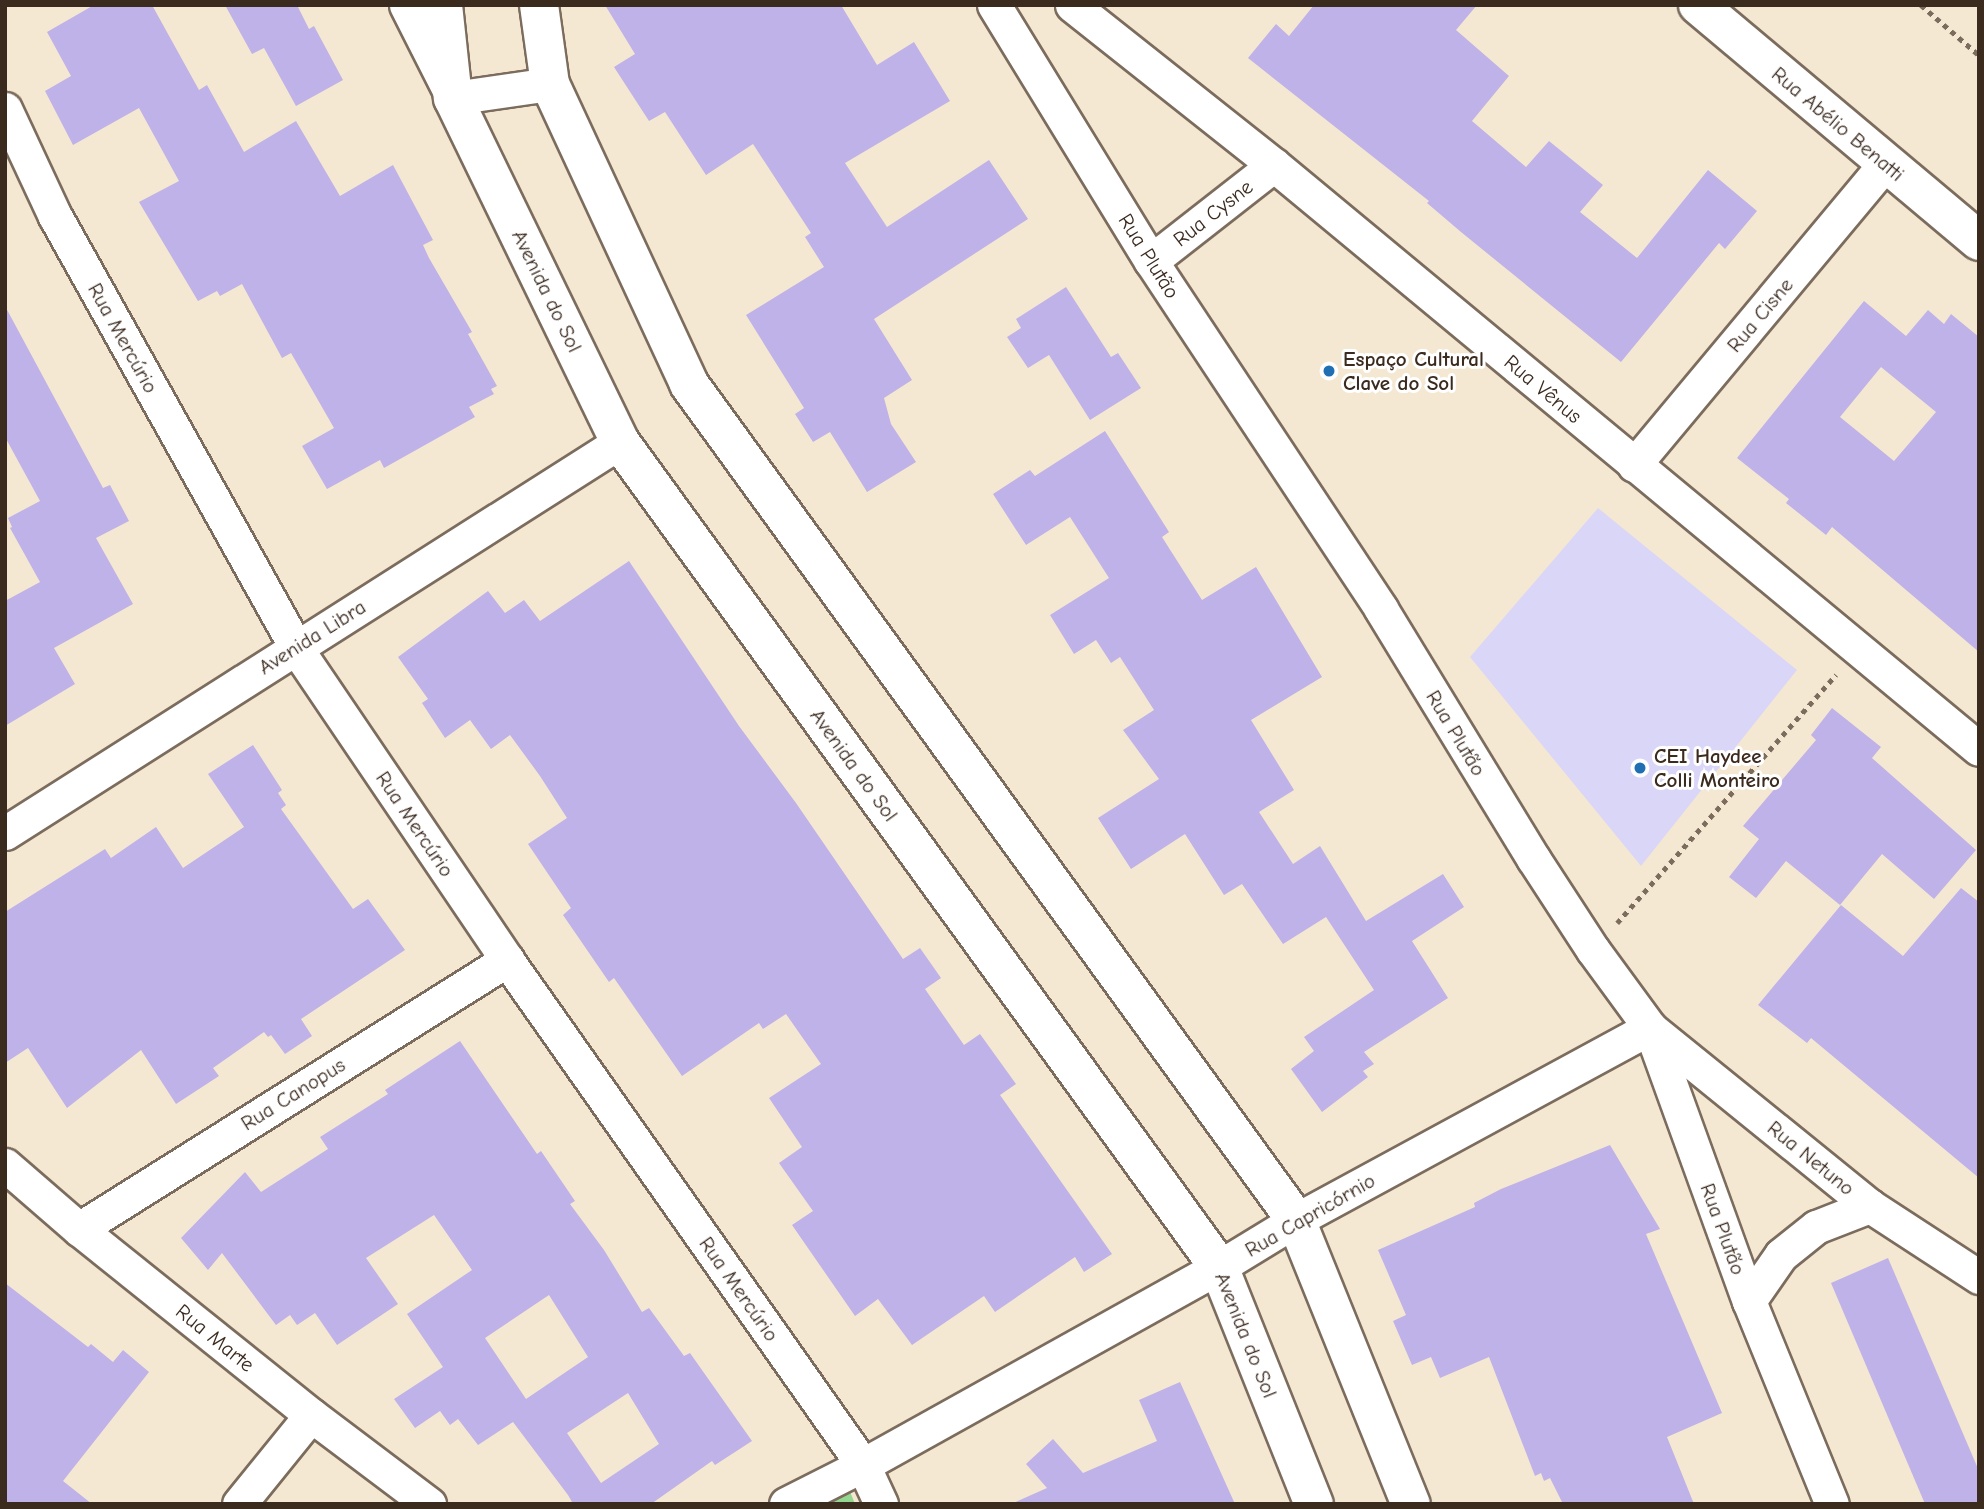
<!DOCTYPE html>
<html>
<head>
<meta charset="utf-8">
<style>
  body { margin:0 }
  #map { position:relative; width:1984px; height:1509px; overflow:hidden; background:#f5e8d2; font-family:"Comic Neue",sans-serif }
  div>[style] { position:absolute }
  .built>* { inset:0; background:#dad6f7 }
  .green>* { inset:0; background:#93d790 }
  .building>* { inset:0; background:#beb2e8 }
  .path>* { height:4.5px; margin-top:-2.25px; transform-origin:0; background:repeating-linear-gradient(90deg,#7c6c5d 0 5px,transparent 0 10px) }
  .roads { filter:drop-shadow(2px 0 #7c6c5d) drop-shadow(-2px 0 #7c6c5d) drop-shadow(0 2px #7c6c5d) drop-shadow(0 -2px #7c6c5d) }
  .street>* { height:33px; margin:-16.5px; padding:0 16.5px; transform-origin:16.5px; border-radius:16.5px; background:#fff }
  .secondary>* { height:38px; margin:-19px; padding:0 19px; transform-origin:19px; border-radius:19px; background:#fff }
  .primary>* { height:38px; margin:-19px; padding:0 19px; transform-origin:19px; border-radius:19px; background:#fff }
  .dots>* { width:19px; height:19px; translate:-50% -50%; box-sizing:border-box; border:4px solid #fff; border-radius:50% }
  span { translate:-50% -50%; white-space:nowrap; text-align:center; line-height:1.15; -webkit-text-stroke:6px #fff; paint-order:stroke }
  .street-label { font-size:21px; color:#3b2a1e }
  .poi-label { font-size:21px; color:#3b2a1e; font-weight:700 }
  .left { translate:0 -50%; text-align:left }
  .frame { position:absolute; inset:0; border:7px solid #3b2a1e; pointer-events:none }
</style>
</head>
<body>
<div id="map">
  <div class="built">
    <div style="clip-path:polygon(1598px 508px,1797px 670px,1641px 866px,1470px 657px)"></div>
  </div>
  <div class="green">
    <div style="clip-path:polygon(849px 1489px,855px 1504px,824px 1504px)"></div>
  </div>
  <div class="building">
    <div style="clip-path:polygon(94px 5px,152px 5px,199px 90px,207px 85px,244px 152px,296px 121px,340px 196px,393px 165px,433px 240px,423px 245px,429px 258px,472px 332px,468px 334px,497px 386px,491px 389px,494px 394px,469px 407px,475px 417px,384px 468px,380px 460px,327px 489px,302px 446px,334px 428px,291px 353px,282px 358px,242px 284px,220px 296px,217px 291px,198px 301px,139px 202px,179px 181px,139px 108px,73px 145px,45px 91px,71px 76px,47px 32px)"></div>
    <div style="clip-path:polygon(225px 5px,297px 5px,309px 29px,314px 26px,343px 80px,296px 106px,264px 48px,252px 54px)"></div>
    <div style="clip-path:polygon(605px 5px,841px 5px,877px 65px,914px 42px,950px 101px,845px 163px,887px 227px,989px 160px,1028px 219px,874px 319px,912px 380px,884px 398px,891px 424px,916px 462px,867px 492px,830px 432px,813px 442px,795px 414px,804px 408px,746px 315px,824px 267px,805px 237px,811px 233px,753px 144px,706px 175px,665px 112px,649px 121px,614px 67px,635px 54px)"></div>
    <div style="clip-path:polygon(1314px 5px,1477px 5px,1456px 30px,1509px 76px,1472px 121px,1526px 167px,1549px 141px,1603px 185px,1580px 212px,1637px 258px,1708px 170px,1757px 211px,1725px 249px,1719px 243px,1621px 362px,1461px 232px,1427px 203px,1429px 201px,1248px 58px,1276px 24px,1289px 36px)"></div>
    <div style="clip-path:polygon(1066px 287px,1111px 357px,1118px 353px,1141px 388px,1090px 420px,1049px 355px,1028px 368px,1007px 337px,1021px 328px,1016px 319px)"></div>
    <div style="clip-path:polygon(evenodd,1864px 301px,1906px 336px,1928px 310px,1944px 324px,1951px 314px,1979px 337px,1979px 652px,1832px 527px,1826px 535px,1786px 503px,1789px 499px,1737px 458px,1864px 301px,1881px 367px,1936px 412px,1894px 461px,1840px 417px,1881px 367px)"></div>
    <div style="clip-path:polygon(5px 306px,103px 488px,110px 485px,129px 521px,96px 538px,133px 604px,54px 648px,75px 684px,5px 726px,5px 601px,40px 582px,10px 528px,12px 527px,8px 518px,40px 501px,5px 437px)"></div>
    <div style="clip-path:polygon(1105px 431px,1169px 532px,1162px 537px,1202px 600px,1256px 567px,1322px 677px,1251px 720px,1294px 790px,1259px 812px,1293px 864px,1320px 846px,1366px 921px,1443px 874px,1464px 907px,1412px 941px,1448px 998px,1364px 1052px,1374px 1064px,1363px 1071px,1368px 1077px,1322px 1112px,1291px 1069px,1314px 1051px,1304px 1037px,1374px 990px,1326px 917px,1283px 944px,1242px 884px,1224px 895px,1185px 834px,1131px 869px,1098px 818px,1159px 779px,1123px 730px,1154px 710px,1120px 657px,1111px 663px,1096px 640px,1074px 654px,1050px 615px,1109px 578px,1070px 517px,1026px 545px,993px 494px,1030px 470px,1035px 476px)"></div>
    <div style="clip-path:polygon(629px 561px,739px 726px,796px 803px,903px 959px,920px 948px,941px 978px,925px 989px,964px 1045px,980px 1034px,1016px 1084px,1000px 1095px,1112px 1254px,1084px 1272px,1075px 1257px,995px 1312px,984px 1296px,912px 1345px,878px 1299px,855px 1316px,792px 1225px,813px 1211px,779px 1163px,802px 1147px,769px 1098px,821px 1064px,786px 1014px,763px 1029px,759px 1023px,682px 1076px,614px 978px,609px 982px,563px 915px,571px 908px,528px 844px,567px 818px,540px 776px,510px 735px,491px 749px,470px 720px,445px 738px,422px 703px,428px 699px,398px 657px,488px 591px,505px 613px,524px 600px,540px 621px)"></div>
    <div style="clip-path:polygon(1832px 708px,1881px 747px,1872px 758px,1976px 850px,1934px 899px,1882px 854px,1840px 905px,1786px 861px,1756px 898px,1729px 877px,1759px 839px,1743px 826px,1816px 740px,1811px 735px)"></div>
    <div style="clip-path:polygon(253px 745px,282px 790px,278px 793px,286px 805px,281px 809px,353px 909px,368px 899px,405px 950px,301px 1019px,312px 1036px,285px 1054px,271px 1035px,268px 1037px,264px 1032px,213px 1068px,219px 1076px,176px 1104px,141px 1050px,67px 1108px,28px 1048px,5px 1063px,5px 912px,105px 849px,111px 858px,156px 827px,183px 868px,244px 827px,208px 774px)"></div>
    <div style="clip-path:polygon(1961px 888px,1979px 902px,1979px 1178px,1811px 1038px,1807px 1043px,1758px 1005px,1841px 905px,1903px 956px)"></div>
    <div style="clip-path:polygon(evenodd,460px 1041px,537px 1154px,541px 1151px,575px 1201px,570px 1204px,604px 1250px,642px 1312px,649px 1308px,684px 1356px,690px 1353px,752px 1441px,715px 1465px,712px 1461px,651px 1504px,570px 1504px,572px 1502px,568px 1495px,513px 1422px,478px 1445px,458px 1419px,450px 1425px,440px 1411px,415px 1428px,394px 1399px,443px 1367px,407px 1314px,472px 1270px,434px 1215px,366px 1258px,398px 1304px,337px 1345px,315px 1313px,297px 1325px,290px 1315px,276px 1325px,222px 1253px,208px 1270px,181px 1238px,245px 1172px,261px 1192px,328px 1149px,320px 1137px,388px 1094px,385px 1090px,460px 1041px,549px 1295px,588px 1357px,526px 1399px,485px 1338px,549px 1295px,460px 1041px,628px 1393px,659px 1444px,601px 1483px,567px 1433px,628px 1393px)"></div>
    <div style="clip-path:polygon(1610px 1145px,1660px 1229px,1646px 1234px,1722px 1413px,1667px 1437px,1694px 1504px,1563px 1504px,1550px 1478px,1544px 1481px,1541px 1473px,1535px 1476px,1489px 1357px,1440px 1378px,1431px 1357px,1412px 1365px,1393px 1321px,1406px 1315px,1378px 1250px,1475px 1207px,1474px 1203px,1501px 1189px)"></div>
    <div style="clip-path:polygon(1888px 1258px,1979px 1471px,1979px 1504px,1925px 1504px,1831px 1283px)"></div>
    <div style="clip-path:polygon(5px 1283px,88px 1347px,91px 1344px,113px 1362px,123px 1350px,149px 1372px,63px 1481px,92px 1504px,5px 1504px)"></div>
    <div style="clip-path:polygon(1180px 1382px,1235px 1504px,1011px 1504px,1047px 1488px,1026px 1464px,1053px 1439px,1083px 1473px,1157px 1441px,1139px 1400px)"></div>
  </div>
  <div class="path">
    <div style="left:1921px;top:5px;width:77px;rotate:40.8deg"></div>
    <div style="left:1617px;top:923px;width:331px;rotate:-48.6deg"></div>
  </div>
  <div class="roads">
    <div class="street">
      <div style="left:406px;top:5px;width:104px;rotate:63.2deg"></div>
      <div style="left:453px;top:98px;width:98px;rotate:-8.2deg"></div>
      <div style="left:994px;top:5px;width:300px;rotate:58.5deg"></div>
      <div style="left:1151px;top:261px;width:417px;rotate:56.5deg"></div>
      <div style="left:1381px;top:609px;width:292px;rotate:58.6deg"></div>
      <div style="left:1533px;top:858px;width:110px;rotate:56.9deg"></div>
      <div style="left:1593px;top:950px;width:97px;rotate:53.8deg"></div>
      <div style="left:1650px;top:1028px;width:290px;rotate:70.1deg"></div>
      <div style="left:1749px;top:1301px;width:219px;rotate:67.8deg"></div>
      <div style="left:1072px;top:5px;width:258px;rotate:38.4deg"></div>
      <div style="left:1274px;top:165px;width:915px;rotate:39.64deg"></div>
      <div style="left:5px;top:109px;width:118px;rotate:65deg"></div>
      <div style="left:55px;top:216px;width:495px;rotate:60.8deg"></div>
      <div style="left:296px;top:648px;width:377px;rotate:55.9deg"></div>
      <div style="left:507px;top:960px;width:618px;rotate:54.82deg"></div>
      <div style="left:863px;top:1465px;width:43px;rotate:65.2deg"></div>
      <div style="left:1151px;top:261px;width:156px;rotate:-38deg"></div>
      <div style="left:1634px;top:465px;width:392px;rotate:-50.2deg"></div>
      <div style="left:5px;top:833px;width:729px;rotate:-32.45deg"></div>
      <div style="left:5px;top:1165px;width:98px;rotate:40.9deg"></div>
      <div style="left:79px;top:1229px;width:297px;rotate:38.7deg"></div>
      <div style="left:311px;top:1415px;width:148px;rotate:37deg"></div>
      <div style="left:79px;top:1229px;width:506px;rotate:-32.15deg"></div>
      <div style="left:1749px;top:1301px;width:56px;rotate:-55.2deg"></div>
      <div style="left:1781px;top:1255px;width:45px;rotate:-38.7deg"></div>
      <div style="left:1816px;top:1227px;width:58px;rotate:-21.3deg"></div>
      <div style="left:239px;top:1504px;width:114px;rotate:-51deg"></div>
      <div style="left:786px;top:1504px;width:86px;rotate:-26.9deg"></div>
      <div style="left:863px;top:1465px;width:407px;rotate:-29.1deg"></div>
      <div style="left:1219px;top:1267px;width:90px;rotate:-31.4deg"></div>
      <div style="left:1296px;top:1220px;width:403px;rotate:-28.5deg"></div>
      <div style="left:1650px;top:1028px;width:283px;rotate:39deg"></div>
      <div style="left:1870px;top:1206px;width:130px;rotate:33.1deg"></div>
    </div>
    <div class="secondary">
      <div style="left:443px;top:5px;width:94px;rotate:83.9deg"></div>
      <div style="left:453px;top:98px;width:382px;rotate:64.1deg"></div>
      <div style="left:620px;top:442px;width:1020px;rotate:54.02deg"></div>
      <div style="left:1219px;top:1267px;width:255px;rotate:68.2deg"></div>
      <div style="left:539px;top:5px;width:80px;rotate:82.1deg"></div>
      <div style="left:550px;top:84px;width:331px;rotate:65.1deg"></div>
      <div style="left:689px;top:384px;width:1033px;rotate:54.02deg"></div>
      <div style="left:1296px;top:1220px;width:306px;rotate:68deg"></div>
    </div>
    <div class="primary">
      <div style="left:1698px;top:5px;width:367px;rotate:40deg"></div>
    </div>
  </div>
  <div class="dots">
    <div style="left:1329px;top:371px;background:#1f6fb2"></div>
    <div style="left:1640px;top:768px;background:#1f6fb2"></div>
  </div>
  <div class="street-label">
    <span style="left:1838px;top:124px;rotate:40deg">Rua Abélio Benatti</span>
    <span style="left:1213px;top:213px;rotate:-38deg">Rua Cysne</span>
    <span style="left:1149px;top:256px;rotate:58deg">Rua Plutão</span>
    <span style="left:547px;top:291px;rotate:64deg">Avenida do Sol</span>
    <span style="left:1760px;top:315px;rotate:-50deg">Rua Cisne</span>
    <span style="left:123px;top:338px;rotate:61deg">Rua Mercúrio</span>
    <span style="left:1543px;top:389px;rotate:40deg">Rua Vênus</span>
    <span style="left:312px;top:637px;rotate:-32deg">Avenida Libra</span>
    <span style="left:1456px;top:733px;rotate:59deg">Rua Plutão</span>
    <span style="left:854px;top:765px;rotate:54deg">Avenida do Sol</span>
    <span style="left:415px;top:824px;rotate:56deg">Rua Mercúrio</span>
    <span style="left:293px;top:1094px;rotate:-32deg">Rua Canopus</span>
    <span style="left:1811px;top:1158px;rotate:39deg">Rua Netuno</span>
    <span style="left:1310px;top:1215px;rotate:-30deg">Rua Capricórnio</span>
    <span style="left:1723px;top:1229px;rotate:70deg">Rua Plutão</span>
    <span style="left:739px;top:1289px;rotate:55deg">Rua Mercúrio</span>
    <span style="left:1246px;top:1335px;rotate:68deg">Avenida do Sol</span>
    <span style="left:215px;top:1338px;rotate:39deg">Rua Marte</span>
  </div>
  <div class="poi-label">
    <span class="left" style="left:1343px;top:371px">Espaço Cultural<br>Clave do Sol</span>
    <span class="left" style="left:1654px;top:768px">CEI Haydee<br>Colli Monteiro</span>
  </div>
  <div class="frame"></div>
</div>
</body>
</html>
